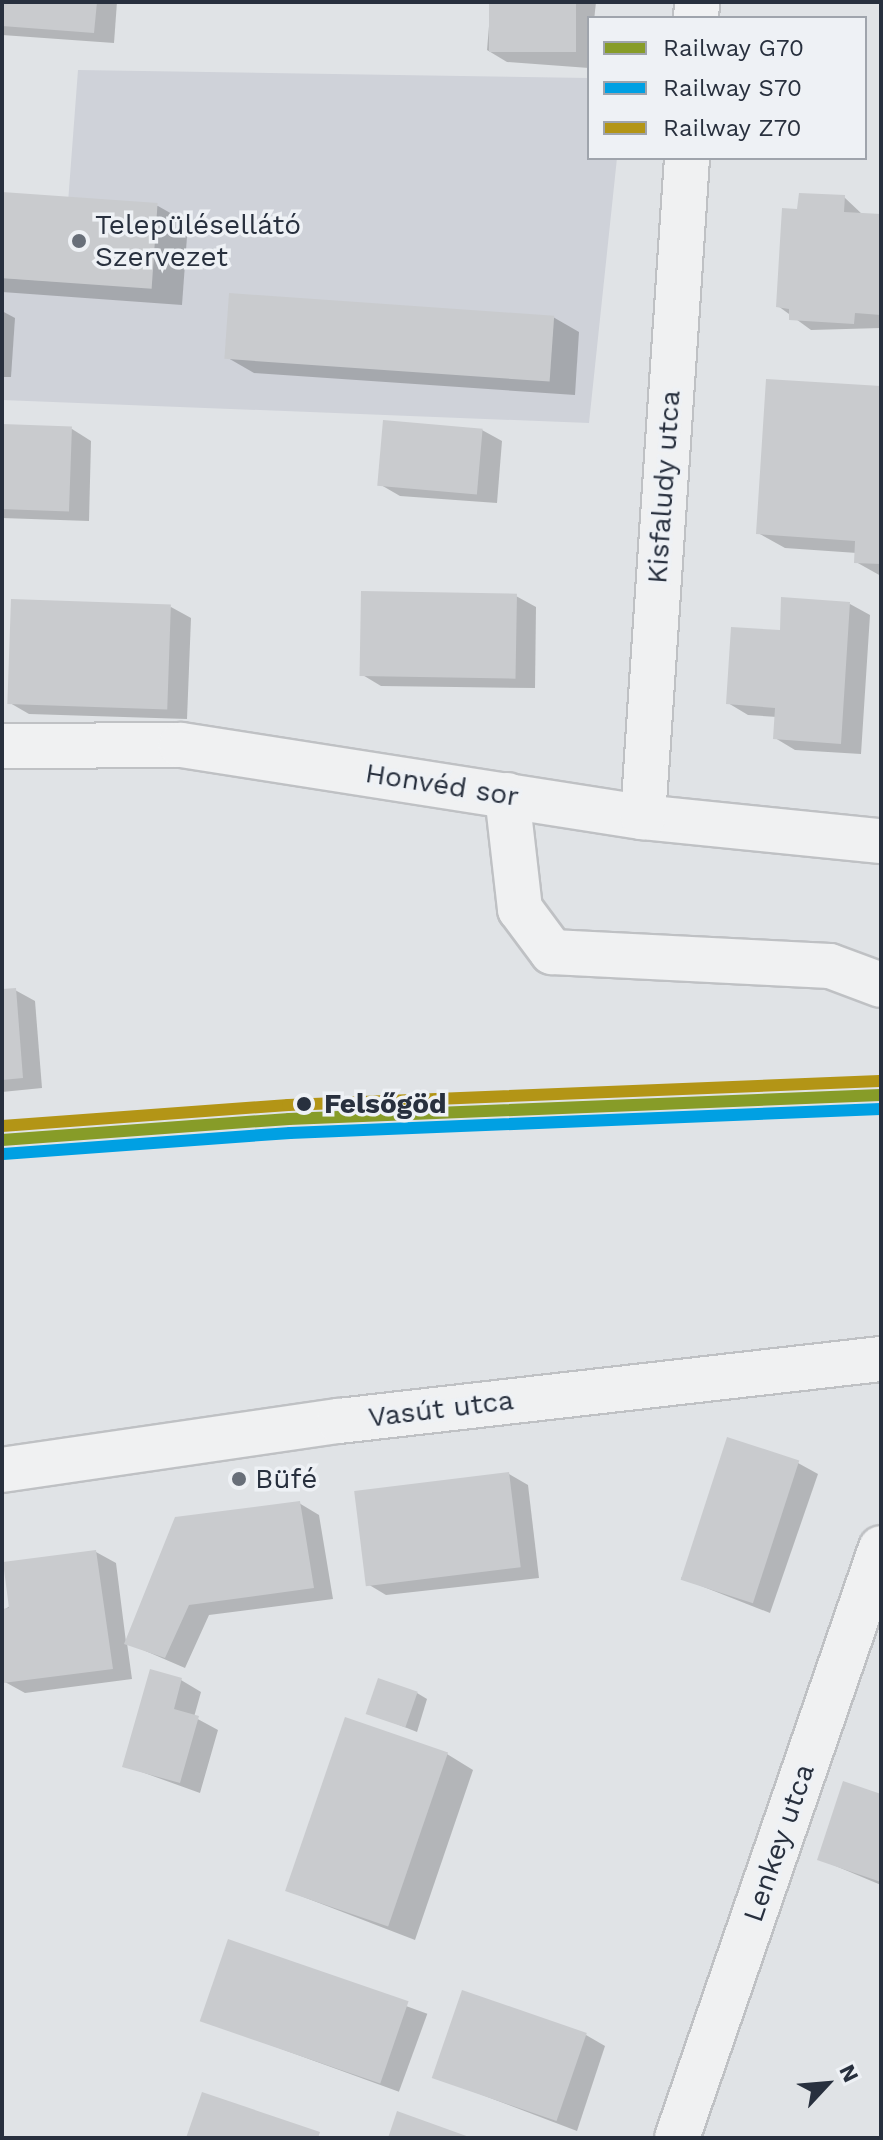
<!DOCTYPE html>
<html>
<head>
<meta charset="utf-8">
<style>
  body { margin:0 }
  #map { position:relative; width:883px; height:2140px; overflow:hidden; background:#e0e3e6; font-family:"Work Sans",sans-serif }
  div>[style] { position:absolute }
  .built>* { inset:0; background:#cfd2d9 }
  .shadow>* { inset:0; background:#0003; transform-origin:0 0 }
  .building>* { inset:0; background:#c9cbce; transform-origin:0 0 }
  .roads { filter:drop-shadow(2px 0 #bfc1c4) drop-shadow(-2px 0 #bfc1c4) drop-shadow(0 2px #bfc1c4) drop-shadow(0 -2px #bfc1c4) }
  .minor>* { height:44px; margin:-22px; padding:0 22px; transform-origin:22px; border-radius:22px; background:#f0f1f2 }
  .rail-1>* { height:12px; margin:-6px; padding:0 6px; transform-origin:6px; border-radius:6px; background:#879c28 }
  .rail-2>* { height:12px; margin:-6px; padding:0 6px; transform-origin:6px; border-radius:6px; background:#00a0e3 }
  .rail-3>* { height:12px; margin:-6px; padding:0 6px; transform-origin:6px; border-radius:6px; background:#b39516 }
  .dots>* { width:22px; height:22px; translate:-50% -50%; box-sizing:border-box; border:4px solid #eef1f5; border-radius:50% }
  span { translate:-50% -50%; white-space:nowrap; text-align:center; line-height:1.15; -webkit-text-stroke:7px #eef1f5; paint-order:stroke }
  .poi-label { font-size:28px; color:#28303e }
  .left { translate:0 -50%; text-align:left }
  .street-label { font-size:28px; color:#28303e }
  .stop-label { font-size:28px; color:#28303e; font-weight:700 }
  .frame { position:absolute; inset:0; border:4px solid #28303e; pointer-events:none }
  .legend { position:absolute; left:587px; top:16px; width:280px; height:144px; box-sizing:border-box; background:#eef1f5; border:2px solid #9fa4ac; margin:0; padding:10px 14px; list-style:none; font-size:24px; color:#28303e }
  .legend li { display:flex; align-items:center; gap:16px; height:40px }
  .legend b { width:40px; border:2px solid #9fa4ac }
  .north { position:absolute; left:787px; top:2044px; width:80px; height:80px; -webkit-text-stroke:6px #eef1f5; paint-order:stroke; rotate:64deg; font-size:22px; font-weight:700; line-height:32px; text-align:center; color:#28303e }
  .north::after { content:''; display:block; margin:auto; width:28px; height:36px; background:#28303e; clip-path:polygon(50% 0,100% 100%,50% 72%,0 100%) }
</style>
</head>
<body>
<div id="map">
  <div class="built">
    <div style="clip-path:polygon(78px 70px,589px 78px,589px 158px,617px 158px,589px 423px,2px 400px,2px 278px,62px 282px)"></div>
  </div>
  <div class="shadow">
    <div style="clip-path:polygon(2px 2px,117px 2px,114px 43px,2px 35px)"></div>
    <div style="clip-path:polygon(491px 2px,596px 2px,589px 68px,507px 62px,487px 50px)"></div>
    <div style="clip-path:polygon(2px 194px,158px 206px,188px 223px,182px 305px,2px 292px)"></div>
    <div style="clip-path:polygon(844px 197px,863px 215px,881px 216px,881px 328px,811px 330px,778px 306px)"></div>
    <div style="clip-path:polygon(2px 311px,15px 318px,11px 377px,2px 377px)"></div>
    <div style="clip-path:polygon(553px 317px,579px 332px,575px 395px,254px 373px,228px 358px)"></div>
    <div style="clip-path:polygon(881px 388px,881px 576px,856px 562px,857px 553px,785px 548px,758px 533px)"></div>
    <div style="clip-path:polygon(2px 426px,72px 429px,91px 441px,89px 521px,2px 518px)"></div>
    <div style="clip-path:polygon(482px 430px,502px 441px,497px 503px,400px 496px,381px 485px)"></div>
    <div style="clip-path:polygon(516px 596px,536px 607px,535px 688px,381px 686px,361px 674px)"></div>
    <div style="clip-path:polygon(850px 604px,870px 615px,861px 754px,795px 750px,775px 738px,777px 717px,748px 715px,728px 703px,782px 632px)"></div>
    <div style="clip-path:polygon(171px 607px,191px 618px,187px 719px,29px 714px,10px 703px)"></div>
    <div style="clip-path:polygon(15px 990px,35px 1001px,42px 1088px,2px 1092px,2px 991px)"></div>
    <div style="clip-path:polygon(798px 1463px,818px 1474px,770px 1613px,681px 1578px)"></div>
    <div style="clip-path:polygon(509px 1474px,528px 1485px,539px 1578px,386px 1595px,366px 1583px)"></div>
    <div style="clip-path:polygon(299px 1503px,319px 1515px,333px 1599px,209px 1615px,185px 1668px,127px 1643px,132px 1679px,25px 1693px,5px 1682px,2px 1611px,96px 1552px,116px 1563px,126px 1642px)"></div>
    <div style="clip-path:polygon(181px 1680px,201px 1692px,194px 1717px,218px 1730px,200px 1793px,125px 1766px)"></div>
    <div style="clip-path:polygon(417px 1693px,427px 1699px,417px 1732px,369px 1713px)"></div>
    <div style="clip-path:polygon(447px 1754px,473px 1770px,415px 1940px,288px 1891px)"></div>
    <div style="clip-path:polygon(881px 1796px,881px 1885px,819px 1859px)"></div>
    <div style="left:230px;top:1942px;width:210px;height:83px;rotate:20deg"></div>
    <div style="clip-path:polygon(586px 2035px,605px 2046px,577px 2131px,435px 2077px)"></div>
  </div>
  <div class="building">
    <div style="clip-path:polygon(2px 2px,97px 2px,94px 33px,2px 26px)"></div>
    <div style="left:489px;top:2px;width:87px;height:50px"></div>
    <div style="left:2px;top:192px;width:156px;height:86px;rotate:4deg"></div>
    <div style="clip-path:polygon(799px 193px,845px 195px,844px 212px,881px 214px,881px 315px,855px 313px,854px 324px,789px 320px,789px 309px,776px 307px,782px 208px,797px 209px)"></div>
    <div style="left:229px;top:293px;width:326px;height:66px;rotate:4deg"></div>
    <div style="clip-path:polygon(766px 379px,881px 386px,881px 564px,854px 563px,855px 541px,756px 534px)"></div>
    <div style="left:383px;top:420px;width:100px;height:66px;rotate:5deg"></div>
    <div style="left:2px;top:424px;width:70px;height:85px;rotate:2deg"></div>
    <div style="left:361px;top:591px;width:156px;height:85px;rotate:1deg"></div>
    <div style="clip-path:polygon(781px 597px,850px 602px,841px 744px,773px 739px,775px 708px,726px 704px,731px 627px,780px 630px)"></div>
    <div style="left:11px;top:599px;width:160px;height:105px;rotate:2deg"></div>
    <div style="clip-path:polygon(16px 988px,23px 1078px,2px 1080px,2px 989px)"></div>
    <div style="left:727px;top:1437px;width:76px;height:150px;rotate:18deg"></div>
    <div style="left:509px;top:1472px;width:96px;height:156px;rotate:83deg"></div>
    <div style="clip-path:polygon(300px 1501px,314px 1588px,189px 1605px,165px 1658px,124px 1644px,175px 1517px)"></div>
    <div style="clip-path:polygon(96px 1550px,113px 1669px,3px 1683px,2px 1609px,9px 1608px,3px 1562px)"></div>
    <div style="clip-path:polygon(150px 1669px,182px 1678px,174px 1709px,199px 1716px,180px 1783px,122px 1767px)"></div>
    <div style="left:378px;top:1678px;width:42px;height:38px;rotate:19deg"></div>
    <div style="left:345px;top:1717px;width:109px;height:184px;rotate:19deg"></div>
    <div style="clip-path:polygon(843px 1781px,881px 1794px,881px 1882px,817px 1860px)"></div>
    <div style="left:228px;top:1939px;width:191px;height:87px;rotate:19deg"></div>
    <div style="left:462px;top:1990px;width:132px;height:93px;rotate:19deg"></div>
    <div style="clip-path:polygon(202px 2092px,320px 2132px,318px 2138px,186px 2138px)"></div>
    <div style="clip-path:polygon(397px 2111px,472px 2138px,388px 2138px)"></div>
  </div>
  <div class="roads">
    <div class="minor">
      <div style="left:696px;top:18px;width:16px;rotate:-86deg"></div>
      <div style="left:2px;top:746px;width:179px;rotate:-0.3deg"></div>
      <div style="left:181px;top:745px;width:468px;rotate:8.9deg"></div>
      <div style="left:643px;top:817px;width:239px;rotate:5.8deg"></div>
      <div style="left:507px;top:795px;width:115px;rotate:83.5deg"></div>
      <div style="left:520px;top:909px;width:54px;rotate:53.3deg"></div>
      <div style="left:552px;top:952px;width:278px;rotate:2.9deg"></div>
      <div style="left:830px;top:966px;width:54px;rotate:20.4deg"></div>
      <div style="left:643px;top:817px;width:660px;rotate:-86.18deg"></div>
      <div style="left:2px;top:1470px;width:341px;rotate:-8.3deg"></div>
      <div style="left:339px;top:1421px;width:546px;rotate:-6.53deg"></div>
      <div style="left:677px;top:2138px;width:624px;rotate:-70.93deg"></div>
    </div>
  </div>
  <div class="rail-1">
    <div style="left:2px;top:1140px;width:288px;rotate:-4.2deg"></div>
    <div style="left:289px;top:1119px;width:592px;rotate:-2.32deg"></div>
  </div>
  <div class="rail-2">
    <div style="left:3px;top:1154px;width:288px;rotate:-4.2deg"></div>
    <div style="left:290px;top:1133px;width:591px;rotate:-2.33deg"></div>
  </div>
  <div class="rail-3">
    <div style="left:2px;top:1126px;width:287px;rotate:-4.2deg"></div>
    <div style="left:288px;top:1105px;width:592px;rotate:-2.32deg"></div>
  </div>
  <div class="dots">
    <div style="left:79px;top:241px;background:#686f79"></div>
    <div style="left:304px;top:1104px;background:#28303e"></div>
    <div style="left:239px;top:1479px;background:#686f79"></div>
  </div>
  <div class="poi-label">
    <span class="left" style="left:95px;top:241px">Településellátó<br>Szervezet</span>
    <span class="left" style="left:255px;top:1479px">Büfé</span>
  </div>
  <div class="street-label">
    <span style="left:664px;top:487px;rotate:-86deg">Kisfaludy utca</span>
    <span style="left:442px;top:785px;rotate:9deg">Honvéd sor</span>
    <span style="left:441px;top:1409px;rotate:-7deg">Vasút utca</span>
    <span style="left:779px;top:1843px;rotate:-71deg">Lenkey utca</span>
  </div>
  <div class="stop-label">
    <span class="left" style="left:324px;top:1104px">Felsőgöd</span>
  </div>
  <div class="frame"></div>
  <ul class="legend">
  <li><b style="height:10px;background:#879c28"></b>Railway G70</li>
  <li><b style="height:10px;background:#00a0e3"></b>Railway S70</li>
  <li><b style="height:10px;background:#b39516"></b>Railway Z70</li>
  </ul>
  <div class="north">N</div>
</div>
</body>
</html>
